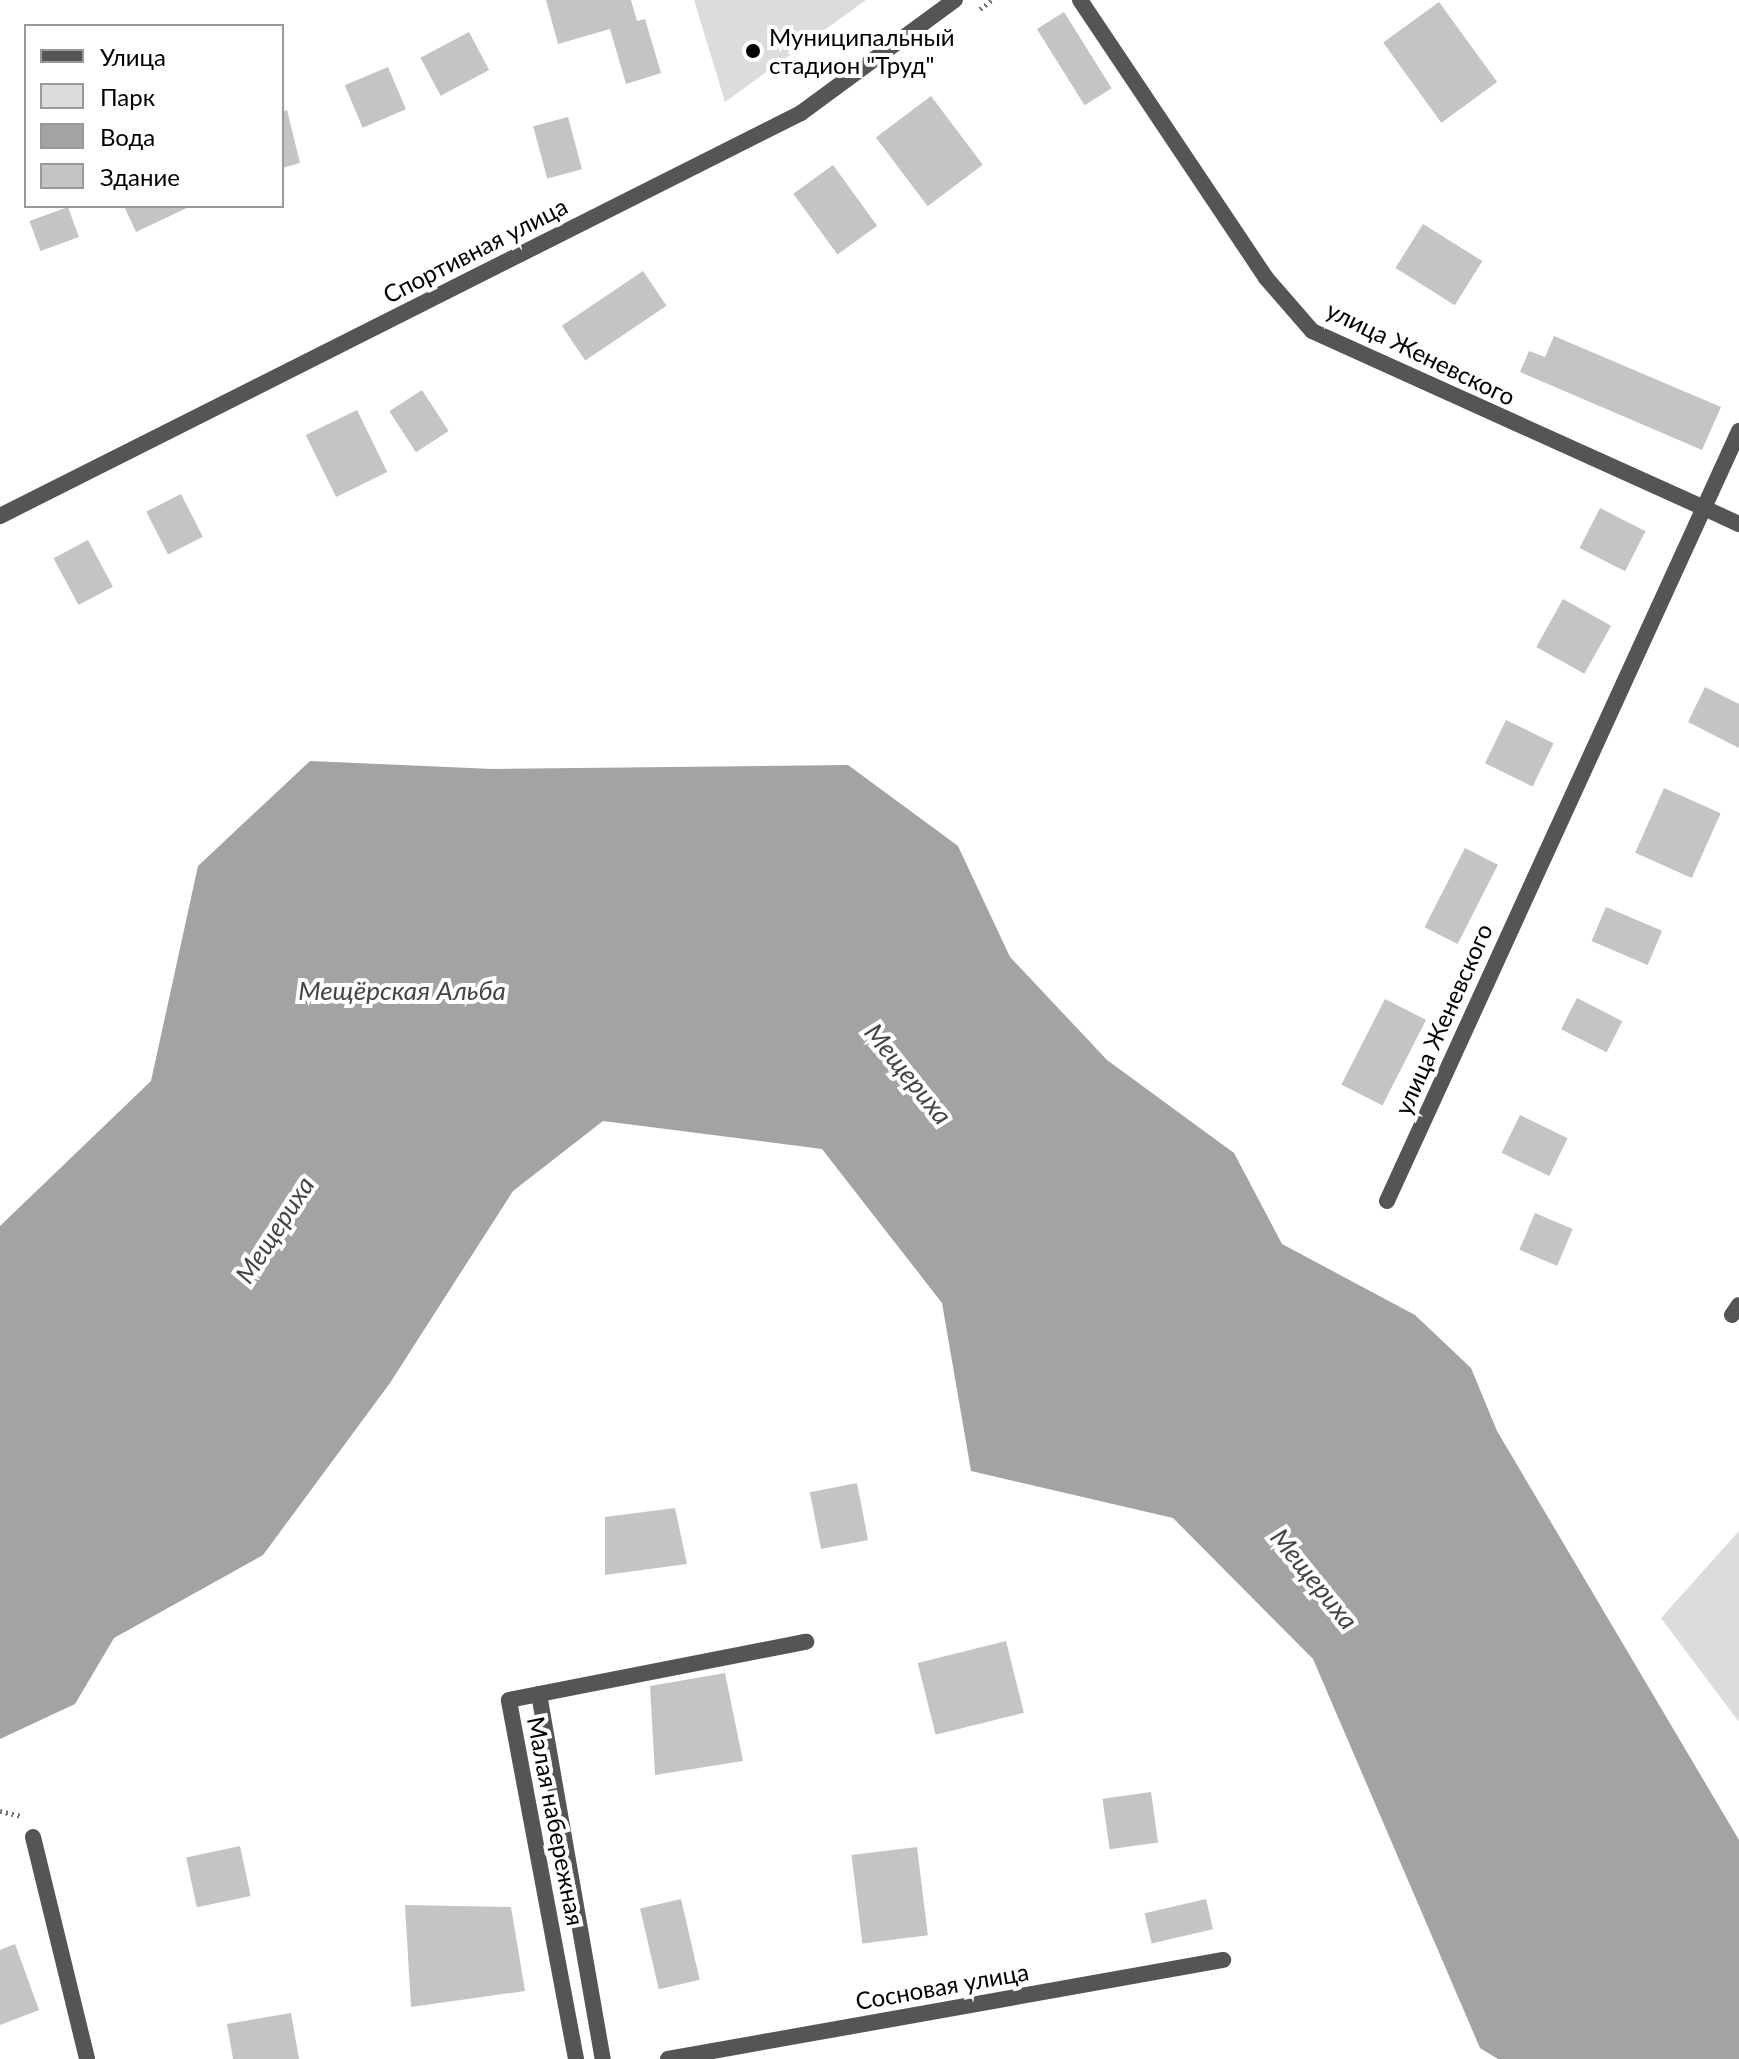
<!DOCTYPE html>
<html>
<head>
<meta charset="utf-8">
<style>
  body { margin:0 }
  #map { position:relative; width:1739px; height:2059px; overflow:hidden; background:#fff; font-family:Lato,sans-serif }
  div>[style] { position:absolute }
  .green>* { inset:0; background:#dcdcdc }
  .water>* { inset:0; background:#a3a3a3 }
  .building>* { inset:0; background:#c4c4c4; transform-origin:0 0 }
  .path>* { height:5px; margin-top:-2.5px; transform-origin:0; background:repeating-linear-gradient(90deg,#777 0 2px,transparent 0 6px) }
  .service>* { height:16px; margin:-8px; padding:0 8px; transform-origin:8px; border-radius:8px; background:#555 }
  .minor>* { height:16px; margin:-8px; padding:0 8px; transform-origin:8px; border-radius:8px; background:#555 }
  .dots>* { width:22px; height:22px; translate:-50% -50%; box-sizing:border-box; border:4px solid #fff; border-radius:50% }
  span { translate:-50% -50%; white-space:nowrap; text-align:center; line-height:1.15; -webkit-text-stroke:8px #fff; paint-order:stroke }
  .poi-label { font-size:24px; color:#000 }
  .left { translate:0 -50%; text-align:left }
  .street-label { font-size:24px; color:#000 }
  .water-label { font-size:26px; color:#444; font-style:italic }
  .legend { position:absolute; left:24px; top:24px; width:260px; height:184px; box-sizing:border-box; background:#fff; border:2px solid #999; margin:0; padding:10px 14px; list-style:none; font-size:24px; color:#000 }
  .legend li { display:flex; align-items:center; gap:16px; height:40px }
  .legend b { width:40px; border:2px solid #999 }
</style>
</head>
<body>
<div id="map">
  <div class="green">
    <div style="clip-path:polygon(694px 0,866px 0,725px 102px)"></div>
    <div style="clip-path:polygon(1739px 1531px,1739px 1722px,1661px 1618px)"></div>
  </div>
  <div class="water">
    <div style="clip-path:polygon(310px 761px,492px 769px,848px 765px,958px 846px,1010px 957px,1107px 1060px,1234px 1153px,1282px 1244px,1415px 1315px,1471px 1368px,1497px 1431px,1739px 1840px,1739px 2059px,1498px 2059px,1480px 2048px,1313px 1659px,1173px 1518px,971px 1471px,942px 1303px,822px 1149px,603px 1121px,513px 1191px,390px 1383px,263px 1555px,114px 1638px,75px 1704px,0 1739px,0 1226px,151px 1081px,198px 866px)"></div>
  </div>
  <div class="building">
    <div style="clip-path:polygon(546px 0,631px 0,637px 21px,645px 19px,661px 73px,626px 84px,610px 29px,558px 44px)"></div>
    <div style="left:1439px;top:2px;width:99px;height:69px;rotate:54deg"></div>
    <div style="left:1064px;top:12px;width:90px;height:32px;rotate:58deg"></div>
    <div style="left:469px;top:32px;width:43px;height:55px;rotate:62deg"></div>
    <div style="left:388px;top:67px;width:46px;height:47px;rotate:67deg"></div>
    <div style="left:931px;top:96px;width:86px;height:69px;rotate:53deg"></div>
    <div style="clip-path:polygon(287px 110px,300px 163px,282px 168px,282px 112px)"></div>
    <div style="left:568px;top:117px;width:54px;height:36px;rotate:75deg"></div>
    <div style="left:833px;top:165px;width:75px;height:49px;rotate:54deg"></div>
    <div style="clip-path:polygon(124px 206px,191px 206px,136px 232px)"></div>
    <div style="left:68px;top:207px;width:32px;height:41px;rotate:70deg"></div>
    <div style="left:1423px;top:224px;width:70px;height:52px;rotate:32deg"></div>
    <div style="left:643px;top:271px;width:42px;height:98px;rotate:56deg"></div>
    <div style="clip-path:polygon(1554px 336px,1721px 407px,1702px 450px,1520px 372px,1529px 351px,1545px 357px)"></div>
    <div style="left:422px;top:390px;width:49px;height:39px;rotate:57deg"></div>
    <div style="left:357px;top:410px;width:69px;height:57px;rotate:64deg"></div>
    <div style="left:181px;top:494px;width:48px;height:39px;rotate:63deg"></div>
    <div style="left:1600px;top:508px;width:51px;height:45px;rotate:27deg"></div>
    <div style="left:88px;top:540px;width:53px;height:39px;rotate:62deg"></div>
    <div style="left:1563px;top:599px;width:55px;height:55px;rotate:29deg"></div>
    <div style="clip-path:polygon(1705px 687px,1739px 704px,1739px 748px,1688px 722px)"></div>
    <div style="left:1506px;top:720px;width:53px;height:48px;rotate:26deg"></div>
    <div style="left:1664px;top:788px;width:62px;height:71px;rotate:24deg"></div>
    <div style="left:1465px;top:848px;width:37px;height:89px;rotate:27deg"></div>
    <div style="left:1606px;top:907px;width:61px;height:37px;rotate:23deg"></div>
    <div style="left:1577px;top:998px;width:51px;height:35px;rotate:27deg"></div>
    <div style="left:1385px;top:999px;width:46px;height:96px;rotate:27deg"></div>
    <div style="left:1520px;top:1115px;width:53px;height:42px;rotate:26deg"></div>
    <div style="left:1535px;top:1213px;width:41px;height:40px;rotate:23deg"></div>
    <div style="left:857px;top:1483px;width:58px;height:48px;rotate:79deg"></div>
    <div style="clip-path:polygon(675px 1508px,687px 1564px,605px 1575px,605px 1517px)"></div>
    <div style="left:1006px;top:1641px;width:74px;height:91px;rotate:76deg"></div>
    <div style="clip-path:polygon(725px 1673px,743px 1761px,655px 1775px,650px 1686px)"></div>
    <div style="left:1151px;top:1792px;width:51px;height:49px;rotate:82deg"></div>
    <div style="left:240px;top:1846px;width:51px;height:55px;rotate:78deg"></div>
    <div style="left:917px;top:1847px;width:89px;height:66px;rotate:83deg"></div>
    <div style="left:681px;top:1899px;width:83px;height:42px;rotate:77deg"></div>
    <div style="left:1206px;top:1899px;width:31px;height:63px;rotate:77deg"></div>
    <div style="clip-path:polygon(405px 1905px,511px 1907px,525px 1991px,411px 2007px)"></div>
    <div style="clip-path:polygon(15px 1944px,39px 2010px,0 2025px,0 1950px)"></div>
    <div style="clip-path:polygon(291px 2013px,299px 2059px,233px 2059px,227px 2024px)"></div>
  </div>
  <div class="path">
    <div style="left:980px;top:9px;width:15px;rotate:-37deg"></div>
    <div style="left:0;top:1811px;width:22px;rotate:13deg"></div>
  </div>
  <div class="service">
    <div style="left:1702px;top:507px;width:41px;rotate:24.7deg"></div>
    <div style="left:1732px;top:1315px;width:12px;rotate:-55deg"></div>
    <div style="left:539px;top:1694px;width:371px;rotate:80.1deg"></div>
    <div style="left:576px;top:2059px;width:365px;rotate:-100.6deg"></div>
    <div style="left:509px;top:1700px;width:303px;rotate:-11.1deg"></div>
  </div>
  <div class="minor">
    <div style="left:1080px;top:0;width:334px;rotate:56.2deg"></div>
    <div style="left:1266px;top:278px;width:70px;rotate:49deg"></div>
    <div style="left:1312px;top:331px;width:428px;rotate:24.3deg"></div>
    <div style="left:0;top:516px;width:897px;rotate:-26.71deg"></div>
    <div style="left:801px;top:113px;width:191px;rotate:-36.3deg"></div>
    <div style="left:1387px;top:1201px;width:847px;rotate:-65.43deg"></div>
    <div style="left:33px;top:1837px;width:228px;rotate:76.3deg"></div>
    <div style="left:668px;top:2059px;width:564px;rotate:-10.11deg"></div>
  </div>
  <div class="dots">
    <div style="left:753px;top:51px;background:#000"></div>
  </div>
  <div class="poi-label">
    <span class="left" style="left:769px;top:51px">Муниципальный<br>стадион "Труд"</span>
  </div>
  <div class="street-label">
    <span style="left:475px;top:250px;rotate:-27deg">Спортивная улица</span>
    <span style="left:1421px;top:353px;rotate:26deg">улица Женевского</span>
    <span style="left:1443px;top:1019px;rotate:-66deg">улица Женевского</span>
    <span style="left:556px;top:1821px;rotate:79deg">Малая набережная</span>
    <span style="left:942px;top:1986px;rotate:-10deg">Сосновая улица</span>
  </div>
  <div class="water-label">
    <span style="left:402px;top:991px">Мещёрская Альба</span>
    <span style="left:908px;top:1074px;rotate:51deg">Мещериха</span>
    <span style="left:275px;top:1230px;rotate:-57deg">Мещериха</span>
    <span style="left:1314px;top:1579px;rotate:51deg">Мещериха</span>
  </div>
  <ul class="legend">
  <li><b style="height:10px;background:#555"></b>Улица</li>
  <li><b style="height:22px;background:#dcdcdc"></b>Парк</li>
  <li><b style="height:22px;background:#a3a3a3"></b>Вода</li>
  <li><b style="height:22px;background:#c4c4c4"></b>Здание</li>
  </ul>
</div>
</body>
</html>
